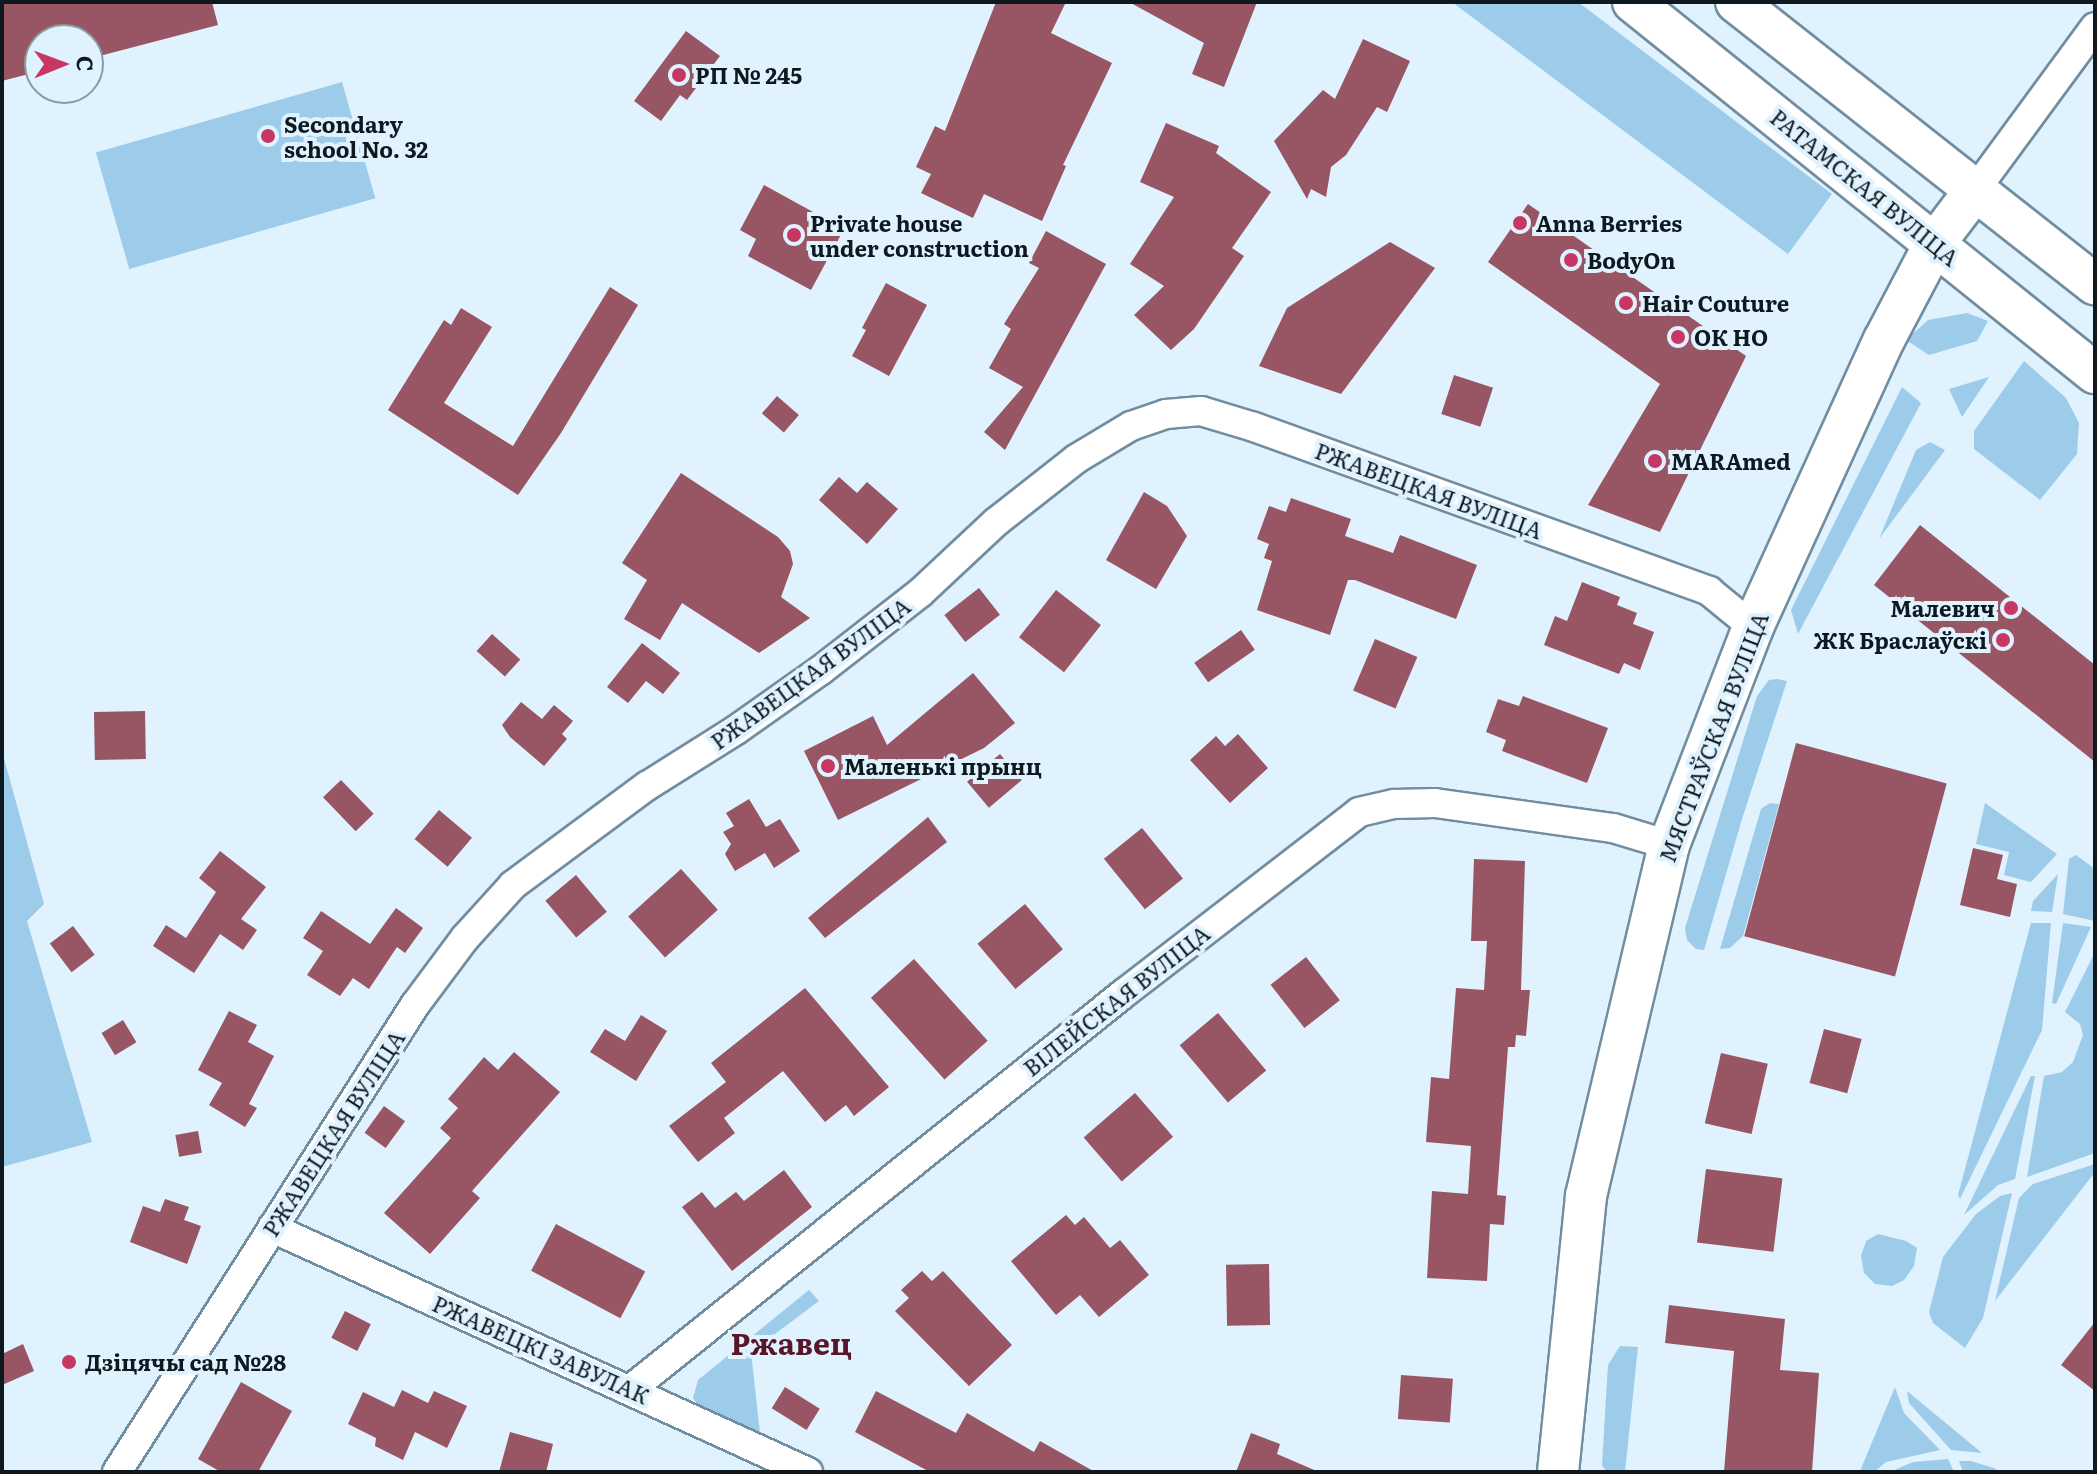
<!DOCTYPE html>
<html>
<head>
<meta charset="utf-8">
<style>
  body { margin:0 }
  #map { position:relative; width:2097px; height:1474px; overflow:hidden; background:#dff2fe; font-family:Literata,serif }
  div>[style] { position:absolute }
  .green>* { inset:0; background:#9dcbea; transform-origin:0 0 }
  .building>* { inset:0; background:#985563; transform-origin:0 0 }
  .roads { filter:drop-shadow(2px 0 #718da0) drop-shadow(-2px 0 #718da0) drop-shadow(0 2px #718da0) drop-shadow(0 -2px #718da0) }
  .street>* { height:28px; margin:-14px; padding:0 14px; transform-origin:14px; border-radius:14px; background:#fff }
  .secondary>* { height:40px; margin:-20px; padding:0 20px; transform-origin:20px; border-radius:20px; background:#fff }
  .dots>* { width:22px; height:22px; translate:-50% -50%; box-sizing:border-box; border:4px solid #dff2fe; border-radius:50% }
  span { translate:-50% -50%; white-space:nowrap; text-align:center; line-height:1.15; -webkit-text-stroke:8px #dff2fe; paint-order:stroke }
  .poi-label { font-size:22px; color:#0d181f; font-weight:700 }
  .left { translate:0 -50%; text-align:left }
  .right { translate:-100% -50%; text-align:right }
  .street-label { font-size:22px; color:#0d181f }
  .district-label { font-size:30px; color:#591529; font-weight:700 }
  .frame { position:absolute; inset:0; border:4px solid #0d181f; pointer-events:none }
  .north { position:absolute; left:24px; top:24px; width:80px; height:80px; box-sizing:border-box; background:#dff2fe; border:2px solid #8b9ba5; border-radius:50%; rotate:89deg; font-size:22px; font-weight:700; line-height:32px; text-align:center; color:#0d181f }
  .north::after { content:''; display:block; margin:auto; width:28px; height:36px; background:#c63863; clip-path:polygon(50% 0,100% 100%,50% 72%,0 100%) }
</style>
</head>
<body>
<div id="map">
  <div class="green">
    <div style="clip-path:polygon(1452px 2px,1578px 2px,1832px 194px,1788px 254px)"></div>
    <div style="left:342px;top:82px;width:121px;height:256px;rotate:74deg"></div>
    <div style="clip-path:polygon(1967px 313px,1988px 321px,1977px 341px,1929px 355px,1906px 340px,1928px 320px)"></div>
    <div style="clip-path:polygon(2024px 361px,2066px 398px,2079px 423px,2077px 454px,2040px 500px,1974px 449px,1974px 431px)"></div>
    <div style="clip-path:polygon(1989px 377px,1962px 417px,1949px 389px)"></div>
    <div style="clip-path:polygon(1902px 387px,1921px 403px,1798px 634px,1791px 610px)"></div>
    <div style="clip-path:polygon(1930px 442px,1945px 450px,1879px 539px,1916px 450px)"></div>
    <div style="clip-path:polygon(1777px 679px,1787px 681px,1742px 819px,1704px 950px,1696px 949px,1687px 940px,1685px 928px,1757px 696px,1769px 680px)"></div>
    <div style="clip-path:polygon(2px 751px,44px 904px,27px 921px,92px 1142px,2px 1167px)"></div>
    <div style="clip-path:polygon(1770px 803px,1779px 804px,1743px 936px,1730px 948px,1720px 949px,1761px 809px)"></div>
    <div style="clip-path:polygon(1985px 803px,2057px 854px,2031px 882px,2004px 875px,2009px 852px,1976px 844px)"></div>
    <div style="clip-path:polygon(2076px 855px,2095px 869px,2095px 921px,2063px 914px,2069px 859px)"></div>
    <div style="clip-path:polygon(2058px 874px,2052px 912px,2031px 911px,2033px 901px)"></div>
    <div style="clip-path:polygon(2031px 923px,2051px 923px,2042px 1030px,1960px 1199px,1958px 1195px)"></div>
    <div style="clip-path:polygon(2063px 923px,2091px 927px,2056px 1004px,2052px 1003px)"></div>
    <div style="clip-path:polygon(2095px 952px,2095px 1153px,2027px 1177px,2044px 1076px,2062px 1072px,2073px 1062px,2083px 1035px,2080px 1024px,2065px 1012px)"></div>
    <div style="clip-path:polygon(2031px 1076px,2035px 1076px,2015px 1179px,1998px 1185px,1964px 1215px)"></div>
    <div style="clip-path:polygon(2095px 1164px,2095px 1172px,1995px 1301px,2019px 1198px,2033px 1184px)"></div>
    <div style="clip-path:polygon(2012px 1193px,1983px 1318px,1965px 1348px,1933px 1323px,1929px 1312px,1943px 1257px,1976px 1214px,2000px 1196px)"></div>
    <div style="clip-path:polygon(1878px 1234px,1906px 1241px,1917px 1248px,1914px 1266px,1904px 1280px,1892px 1286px,1875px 1284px,1864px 1273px,1861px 1256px,1866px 1241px)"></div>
    <div style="clip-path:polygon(809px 1290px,819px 1301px,751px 1352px,760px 1433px,697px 1404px,693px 1398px,698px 1380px)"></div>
    <div style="clip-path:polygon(1620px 1346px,1638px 1347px,1625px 1472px,1607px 1472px,1602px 1465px,1608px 1365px)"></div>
    <div style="clip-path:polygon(1895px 1387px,1904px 1413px,1940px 1450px,1886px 1462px,1874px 1472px,1860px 1471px)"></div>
    <div style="clip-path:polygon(1907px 1391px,1982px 1453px,1951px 1450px,1909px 1403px)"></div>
    <div style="clip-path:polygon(1948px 1459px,1954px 1472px,1890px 1472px,1913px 1462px)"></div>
    <div style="clip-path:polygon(1959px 1461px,1971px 1461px,1997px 1469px,1992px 1472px,1963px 1472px)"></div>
  </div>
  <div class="building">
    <div style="clip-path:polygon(2px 2px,212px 2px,218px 25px,88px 59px,88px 40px,40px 40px,40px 71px,2px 81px)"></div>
    <div style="clip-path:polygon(996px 2px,1066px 2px,1051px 33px,1112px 63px,1063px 165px,1066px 166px,1042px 221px,984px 194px,973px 218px,921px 193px,931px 174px,916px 167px,935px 126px,945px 131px)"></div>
    <div style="clip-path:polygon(1129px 2px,1257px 2px,1224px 87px,1192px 74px,1204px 43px)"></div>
    <div style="clip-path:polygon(686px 31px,720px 56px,687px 100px,680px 95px,661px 121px,634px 101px)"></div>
    <div style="clip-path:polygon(1363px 39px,1410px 61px,1387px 112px,1377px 107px,1346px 155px,1331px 167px,1326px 197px,1311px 189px,1307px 199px,1274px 141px,1323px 90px,1335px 99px)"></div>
    <div style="clip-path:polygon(1166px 123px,1219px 146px,1216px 153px,1271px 192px,1232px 248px,1244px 256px,1194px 329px,1171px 350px,1134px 315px,1164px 286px,1130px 264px,1174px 197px,1140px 182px)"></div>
    <div style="clip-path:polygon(764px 185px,844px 229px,811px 290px,748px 256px,756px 239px,740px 230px)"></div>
    <div style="clip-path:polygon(1528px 204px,1746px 356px,1660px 532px,1588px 505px,1660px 384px,1488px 262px)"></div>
    <div style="clip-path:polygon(1046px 231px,1106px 264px,1005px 450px,984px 432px,1023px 387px,989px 368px,1011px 329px,1004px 324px,1039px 268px,1029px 263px)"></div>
    <div style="clip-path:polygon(1390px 242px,1435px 268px,1341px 394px,1259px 366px,1287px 308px)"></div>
    <div style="clip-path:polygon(886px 283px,927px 305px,889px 376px,852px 356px,866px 330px,862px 328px)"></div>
    <div style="clip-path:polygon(610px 287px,638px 305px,561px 433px,518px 495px,388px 410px,444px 320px,451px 325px,461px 308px,492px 327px,444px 403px,513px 446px)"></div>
    <div style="left:1454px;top:375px;width:41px;height:41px;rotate:18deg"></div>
    <div style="left:777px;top:396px;width:29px;height:23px;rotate:41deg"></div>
    <div style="clip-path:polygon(681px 473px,778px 537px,790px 551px,793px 564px,781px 597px,810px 618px,759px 653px,682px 603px,660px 640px,624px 619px,647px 580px,622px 563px)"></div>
    <div style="clip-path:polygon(839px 477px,857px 493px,867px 482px,898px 509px,867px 544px,819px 500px)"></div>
    <div style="clip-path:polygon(1144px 492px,1167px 506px,1187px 536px,1156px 589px,1106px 560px)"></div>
    <div style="clip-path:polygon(1291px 498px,1351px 519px,1345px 536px,1393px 553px,1400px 535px,1477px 565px,1456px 619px,1355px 580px,1348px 580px,1330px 635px,1257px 610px,1272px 561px,1264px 558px,1269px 544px,1257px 539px,1269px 506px,1286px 512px)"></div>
    <div style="clip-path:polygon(1920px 525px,2095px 665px,2095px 762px,1874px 585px)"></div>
    <div style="clip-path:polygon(1582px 582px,1620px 597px,1617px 605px,1637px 613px,1633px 624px,1654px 632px,1640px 670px,1624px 663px,1619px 674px,1544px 645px,1555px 616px,1567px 621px)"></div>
    <div style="left:979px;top:588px;width:34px;height:44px;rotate:52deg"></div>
    <div style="left:1056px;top:590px;width:57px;height:60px;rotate:38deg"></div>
    <div style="left:1241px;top:630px;width:24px;height:57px;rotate:55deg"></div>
    <div style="left:492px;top:634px;width:38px;height:23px;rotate:42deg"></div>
    <div style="left:1375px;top:639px;width:46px;height:56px;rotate:23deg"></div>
    <div style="clip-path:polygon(642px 643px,680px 673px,663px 694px,646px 681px,628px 703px,607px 687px)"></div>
    <div style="clip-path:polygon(973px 673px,1015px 723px,984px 748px,838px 820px,804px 751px,873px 716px,887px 745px)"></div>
    <div style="clip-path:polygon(1523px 696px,1608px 728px,1587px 783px,1502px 751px,1506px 740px,1486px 732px,1498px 699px,1519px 706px)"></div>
    <div style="clip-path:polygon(521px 702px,542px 719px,554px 705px,573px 721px,562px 734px,567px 739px,544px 766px,510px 737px,502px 725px)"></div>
    <div style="left:145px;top:711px;width:48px;height:51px;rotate:89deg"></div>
    <div style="clip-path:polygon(1238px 734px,1268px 768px,1230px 803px,1190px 760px,1216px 736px,1225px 746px)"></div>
    <div style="left:1796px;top:743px;width:156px;height:200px;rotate:15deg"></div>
    <div style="left:1000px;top:754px;width:34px;height:43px;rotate:50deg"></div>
    <div style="left:341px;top:780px;width:47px;height:25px;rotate:46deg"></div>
    <div style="clip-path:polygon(749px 799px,766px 827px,780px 819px,800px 851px,774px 868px,765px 853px,735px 871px,725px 854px,731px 844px,723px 832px,734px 826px,726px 813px)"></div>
    <div style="left:439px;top:810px;width:43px;height:38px;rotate:40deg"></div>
    <div style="clip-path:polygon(928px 817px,947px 842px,825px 938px,808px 918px)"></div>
    <div style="left:1142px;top:828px;width:65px;height:49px;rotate:51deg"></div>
    <div style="clip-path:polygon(1973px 848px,2003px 855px,1997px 879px,2017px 884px,2010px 917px,1960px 905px)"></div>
    <div style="clip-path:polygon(220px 851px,266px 887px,241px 919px,257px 930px,243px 950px,220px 934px,194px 973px,153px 946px,166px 925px,186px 938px,216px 892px,199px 878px)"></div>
    <div style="clip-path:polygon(1474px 859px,1525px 861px,1521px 990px,1530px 990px,1526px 1036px,1516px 1035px,1515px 1047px,1508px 1047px,1497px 1195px,1506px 1196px,1504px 1225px,1490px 1224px,1487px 1281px,1427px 1278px,1432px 1191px,1468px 1194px,1471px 1146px,1426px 1142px,1431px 1077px,1449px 1079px,1456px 988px,1484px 990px,1487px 941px,1471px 941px)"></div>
    <div style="left:681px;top:869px;width:55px;height:71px;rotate:48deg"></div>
    <div style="left:576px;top:875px;width:48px;height:40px;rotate:50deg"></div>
    <div style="left:1025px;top:904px;width:59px;height:62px;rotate:50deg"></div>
    <div style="clip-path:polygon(396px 908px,423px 928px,405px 953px,397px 947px,369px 989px,353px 978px,340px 996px,307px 975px,323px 951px,303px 938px,321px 911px,370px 944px)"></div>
    <div style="left:73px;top:926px;width:36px;height:29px;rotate:53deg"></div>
    <div style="left:1306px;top:957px;width:55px;height:45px;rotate:52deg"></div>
    <div style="left:914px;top:959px;width:110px;height:58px;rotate:48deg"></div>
    <div style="clip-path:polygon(805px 988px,889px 1087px,854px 1116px,846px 1105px,825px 1122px,783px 1071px,724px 1118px,735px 1133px,698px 1162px,669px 1126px,726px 1082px,711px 1063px)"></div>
    <div style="clip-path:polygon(229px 1011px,257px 1025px,248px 1042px,274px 1056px,249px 1104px,257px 1108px,245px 1127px,209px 1105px,222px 1083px,198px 1070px)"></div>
    <div style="left:1218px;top:1013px;width:75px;height:50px;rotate:50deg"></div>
    <div style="clip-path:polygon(641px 1015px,667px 1031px,636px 1081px,590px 1052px,605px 1029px,625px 1041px)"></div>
    <div style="left:123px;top:1020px;width:26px;height:25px;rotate:59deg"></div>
    <div style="left:1824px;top:1029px;width:39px;height:56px;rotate:15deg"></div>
    <div style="clip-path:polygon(514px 1052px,560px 1092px,472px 1191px,480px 1198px,430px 1254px,384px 1213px,451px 1138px,440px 1128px,458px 1108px,448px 1099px,484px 1057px,498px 1070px)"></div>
    <div style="left:1721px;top:1053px;width:48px;height:72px;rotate:13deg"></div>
    <div style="left:1135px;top:1093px;width:58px;height:68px;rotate:49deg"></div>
    <div style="left:384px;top:1106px;width:26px;height:33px;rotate:36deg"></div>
    <div style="left:198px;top:1131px;width:22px;height:23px;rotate:80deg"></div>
    <div style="left:1706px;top:1169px;width:77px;height:74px;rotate:7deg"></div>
    <div style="clip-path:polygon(784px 1170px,812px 1207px,732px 1271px,682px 1207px,702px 1192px,715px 1208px,736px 1192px,744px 1201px)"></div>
    <div style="clip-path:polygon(165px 1199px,189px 1207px,184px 1220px,201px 1226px,187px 1264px,130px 1242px,143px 1206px,160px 1212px)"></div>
    <div style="clip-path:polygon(1066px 1215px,1075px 1225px,1084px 1217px,1110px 1248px,1120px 1240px,1149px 1275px,1099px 1317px,1080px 1295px,1056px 1315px,1011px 1261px)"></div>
    <div style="left:556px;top:1224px;width:101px;height:53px;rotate:28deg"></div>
    <div style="left:1269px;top:1264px;width:61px;height:43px;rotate:89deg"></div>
    <div style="clip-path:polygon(922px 1271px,932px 1281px,943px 1271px,1012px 1345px,969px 1386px,895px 1311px,909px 1298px,901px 1290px)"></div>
    <div style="clip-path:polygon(1669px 1305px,1785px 1319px,1780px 1370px,1819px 1373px,1812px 1472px,1724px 1472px,1734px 1351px,1665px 1343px)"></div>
    <div style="left:345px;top:1311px;width:29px;height:30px;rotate:27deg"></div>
    <div style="clip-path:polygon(2095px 1322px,2095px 1391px,2061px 1365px)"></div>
    <div style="clip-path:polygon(23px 1344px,34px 1371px,2px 1385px,2px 1354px)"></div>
    <div style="left:1401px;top:1375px;width:52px;height:44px;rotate:4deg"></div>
    <div style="clip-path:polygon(241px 1382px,292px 1411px,258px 1472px,221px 1472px,198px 1459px)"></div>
    <div style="left:785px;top:1387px;width:41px;height:25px;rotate:32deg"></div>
    <div style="clip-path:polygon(402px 1390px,428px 1403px,434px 1391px,467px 1406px,447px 1448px,415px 1432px,403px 1460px,375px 1446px,376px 1438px,348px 1424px,363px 1392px,394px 1407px)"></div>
    <div style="clip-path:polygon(876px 1391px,956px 1433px,967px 1413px,1034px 1452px,1040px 1441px,1095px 1472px,930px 1472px,855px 1432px)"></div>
    <div style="clip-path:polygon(510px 1432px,553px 1444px,546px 1472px,499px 1472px)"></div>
    <div style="clip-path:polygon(1251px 1433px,1280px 1444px,1277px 1454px,1319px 1472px,1236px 1472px)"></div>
  </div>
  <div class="roads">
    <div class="street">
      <div style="left:1976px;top:189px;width:201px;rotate:-53.7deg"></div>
      <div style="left:272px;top:1228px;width:589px;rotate:24.48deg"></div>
      <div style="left:631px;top:1389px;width:631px;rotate:-38.76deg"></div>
      <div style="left:1123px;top:994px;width:298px;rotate:-37.6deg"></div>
      <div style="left:1359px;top:812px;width:36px;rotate:-13deg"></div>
      <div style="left:1394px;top:804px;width:41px;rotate:-1.4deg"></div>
      <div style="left:1435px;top:803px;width:180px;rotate:8deg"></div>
      <div style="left:1613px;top:828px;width:59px;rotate:16.9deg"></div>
      <div style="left:117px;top:1472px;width:554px;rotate:-57.46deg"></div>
      <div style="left:415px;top:1005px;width:84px;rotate:-53.3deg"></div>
      <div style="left:465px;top:938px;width:72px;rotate:-47.8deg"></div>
      <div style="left:513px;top:885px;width:167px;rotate:-36.5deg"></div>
      <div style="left:647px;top:786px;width:105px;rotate:-32.2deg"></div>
      <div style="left:736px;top:730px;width:104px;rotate:-35.2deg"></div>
      <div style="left:821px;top:670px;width:125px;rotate:-37.9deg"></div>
      <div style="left:920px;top:593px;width:104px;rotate:-43.1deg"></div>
      <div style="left:996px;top:522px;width:102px;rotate:-38.2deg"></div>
      <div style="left:1076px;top:459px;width:64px;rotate:-31deg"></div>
      <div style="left:1131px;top:426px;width:37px;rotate:-19deg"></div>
      <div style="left:1166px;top:414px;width:35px;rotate:-5deg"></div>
      <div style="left:1201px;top:411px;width:55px;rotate:16.8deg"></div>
      <div style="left:1254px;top:427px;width:484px;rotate:19.8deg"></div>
      <div style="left:1709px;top:591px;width:57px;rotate:39.3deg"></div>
    </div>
    <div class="secondary">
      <div style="left:1633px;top:2px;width:593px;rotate:38.77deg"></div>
      <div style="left:1736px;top:2px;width:457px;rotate:38.2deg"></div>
      <div style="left:1558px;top:1472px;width:277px;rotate:-84.2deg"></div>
      <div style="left:1586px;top:1196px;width:361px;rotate:-76.7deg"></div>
      <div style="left:1669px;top:845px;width:234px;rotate:-68.9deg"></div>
      <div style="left:1753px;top:627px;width:315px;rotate:-65.5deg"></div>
      <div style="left:1884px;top:340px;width:110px;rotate:-62.3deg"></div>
      <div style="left:1935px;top:243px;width:68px;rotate:-52.8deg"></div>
    </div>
  </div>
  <div class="dots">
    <div style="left:679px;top:75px;background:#c63863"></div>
    <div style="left:268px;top:136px;background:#c63863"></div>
    <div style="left:1520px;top:223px;background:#c63863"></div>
    <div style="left:794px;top:235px;background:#c63863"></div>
    <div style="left:1571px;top:260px;background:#c63863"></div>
    <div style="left:1626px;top:303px;background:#c63863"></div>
    <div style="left:1678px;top:337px;background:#c63863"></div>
    <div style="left:1655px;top:461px;background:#c63863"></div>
    <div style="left:2011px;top:608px;background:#c63863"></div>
    <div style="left:2003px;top:640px;background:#c63863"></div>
    <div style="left:828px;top:766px;background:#c63863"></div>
    <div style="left:69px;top:1362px;background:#c63863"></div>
  </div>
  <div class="poi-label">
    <span class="left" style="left:695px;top:75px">РП № 245</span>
    <span class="left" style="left:284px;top:136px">Secondary<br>school No. 32</span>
    <span class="left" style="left:810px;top:235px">Private house<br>under construction</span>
    <span class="left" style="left:1536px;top:223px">Anna Berries</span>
    <span class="left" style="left:1587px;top:260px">BodyOn</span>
    <span class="left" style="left:1642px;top:303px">Hair Couture</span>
    <span class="left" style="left:1694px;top:337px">ОК НО</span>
    <span class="left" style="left:1671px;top:461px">MARAmed</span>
    <span class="right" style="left:1995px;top:608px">Малевич</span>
    <span class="right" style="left:1987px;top:640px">ЖК Браслаўскі</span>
    <span class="left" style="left:844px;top:766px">Маленькі прынц</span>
    <span class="left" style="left:85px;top:1362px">Дзіцячы сад №28</span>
  </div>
  <div class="street-label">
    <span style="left:1865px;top:187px;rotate:39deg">РАТАМСКАЯ ВУЛІЦА</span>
    <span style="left:1429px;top:490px;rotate:20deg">РЖАВЕЦКАЯ ВУЛІЦА</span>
    <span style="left:810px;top:673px;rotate:-36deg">РЖАВЕЦКАЯ ВУЛІЦА</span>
    <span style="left:1713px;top:737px;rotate:-69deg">МЯСТРАЎСКАЯ ВУЛІЦА</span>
    <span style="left:1116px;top:1000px;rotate:-38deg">ВІЛЕЙСКАЯ ВУЛІЦА</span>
    <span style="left:333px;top:1133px;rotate:-57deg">РЖАВЕЦКАЯ ВУЛІЦА</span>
    <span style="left:541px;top:1349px;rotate:24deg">РЖАВЕЦКІ ЗАВУЛАК</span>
  </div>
  <div class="district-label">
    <span style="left:791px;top:1342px">Ржавец</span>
  </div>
  <div class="frame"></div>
  <div class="north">С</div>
</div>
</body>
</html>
